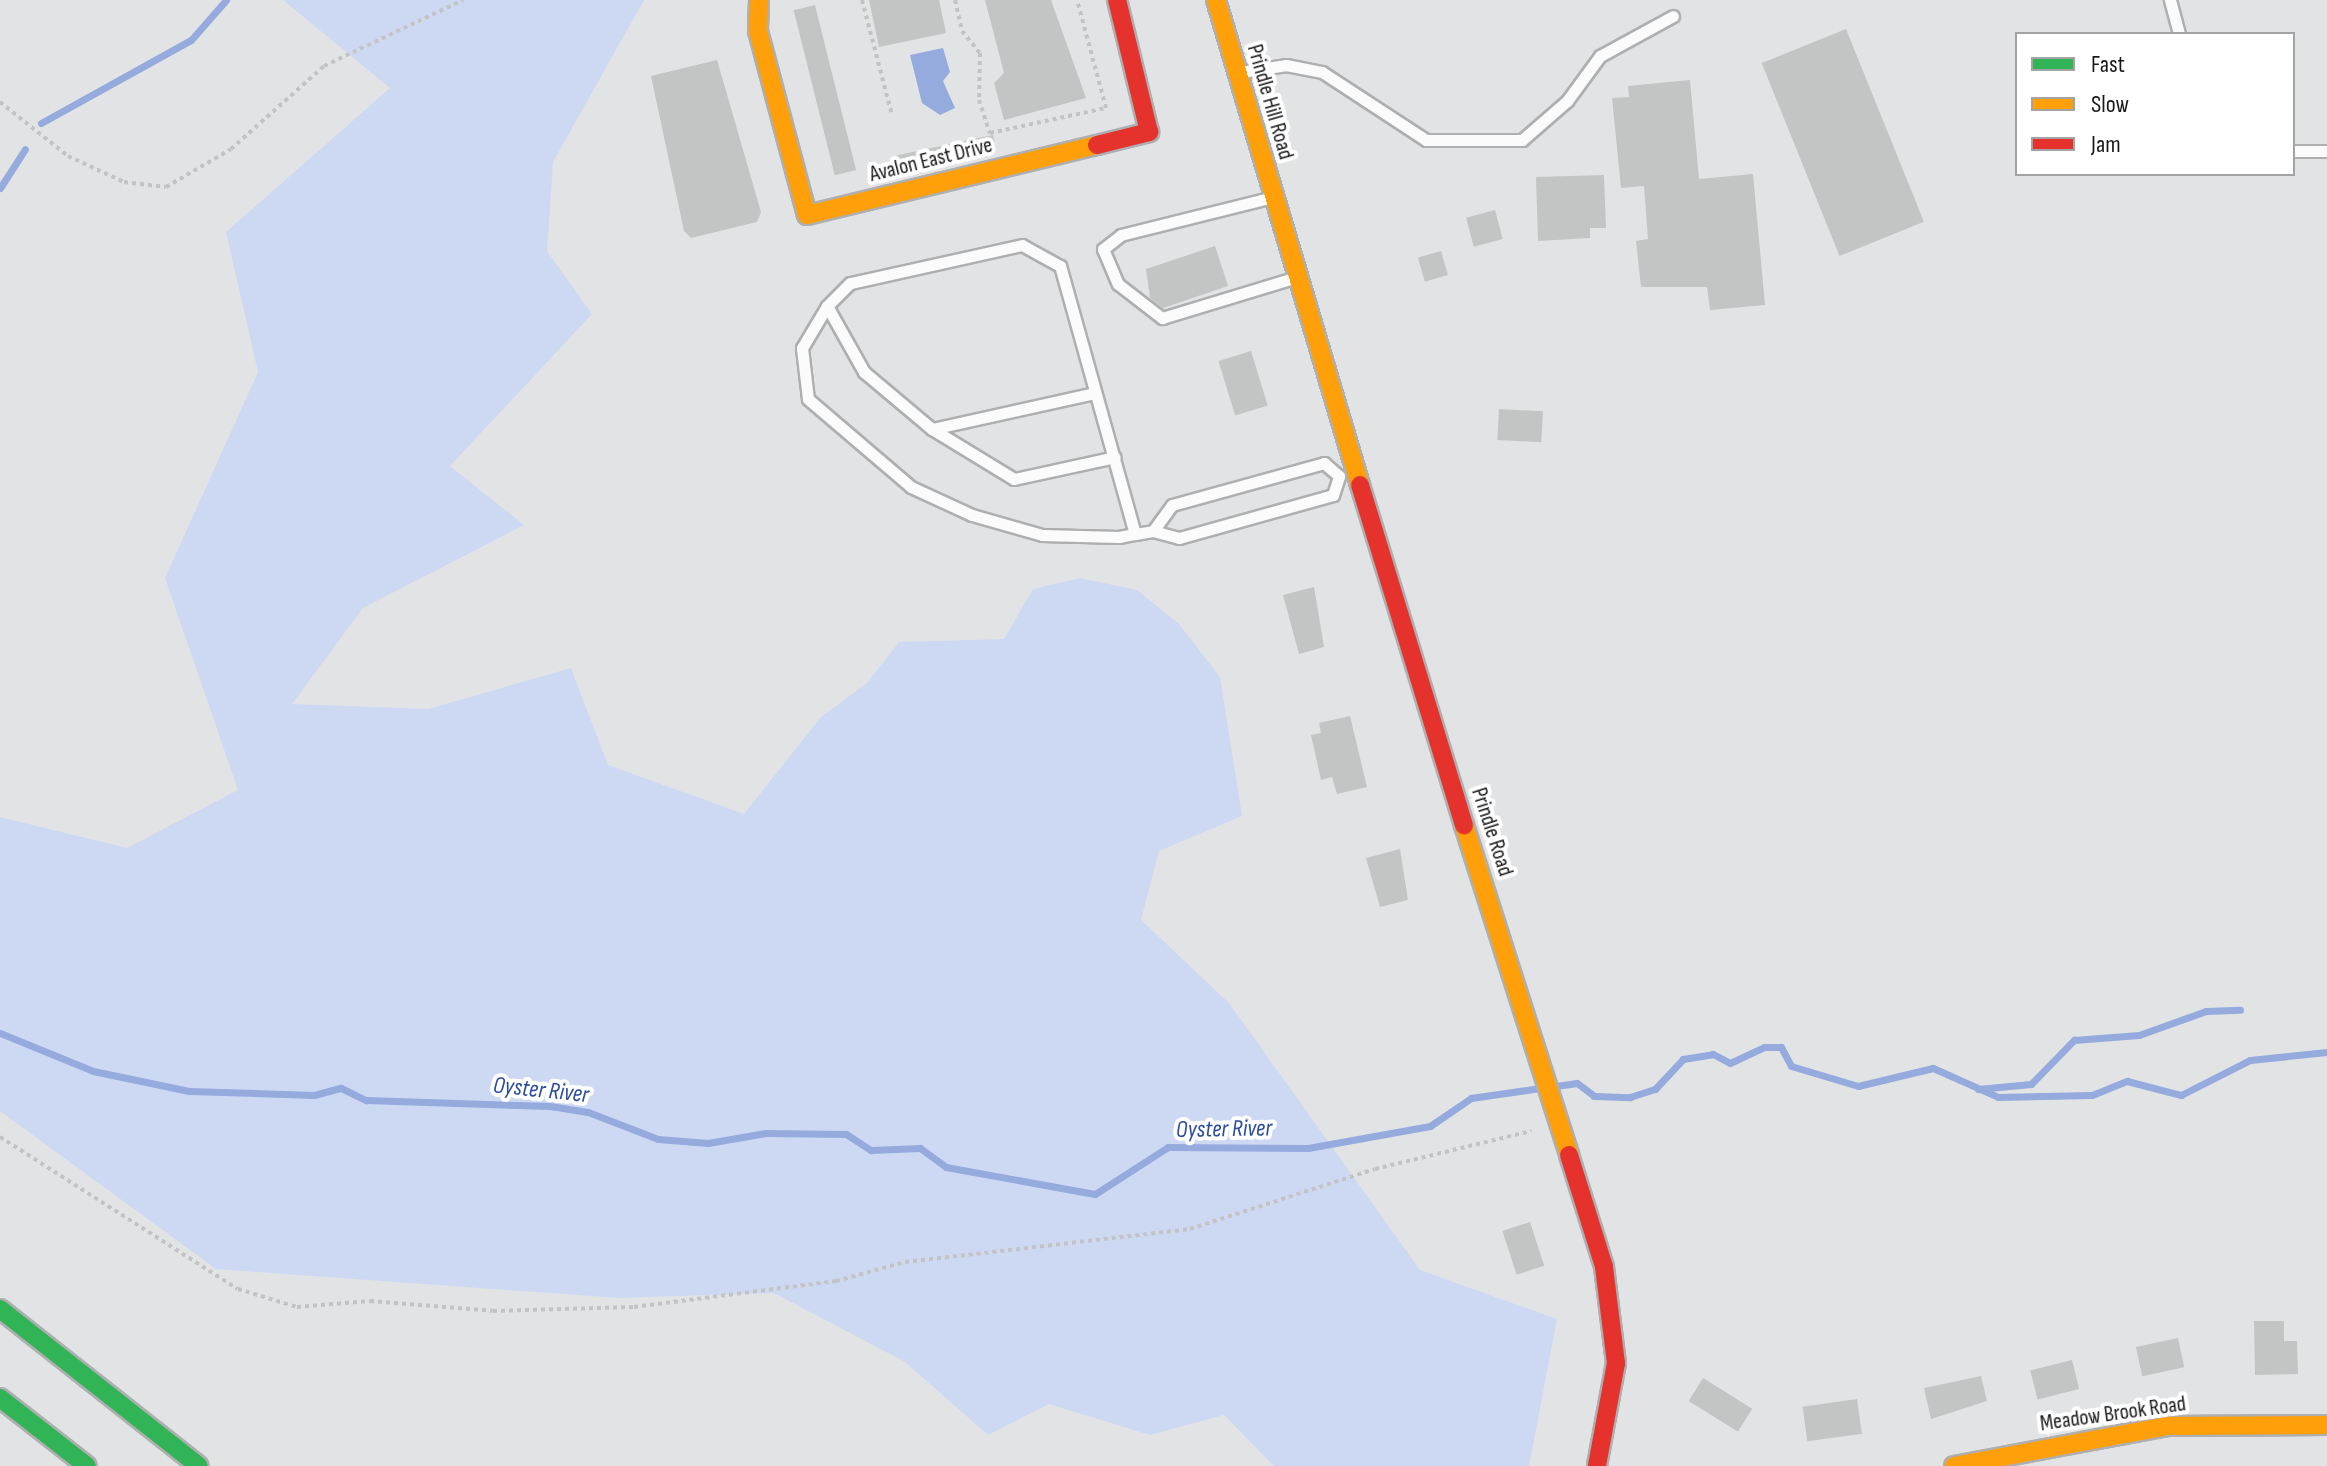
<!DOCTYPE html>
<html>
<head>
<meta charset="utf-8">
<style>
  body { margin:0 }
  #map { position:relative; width:2327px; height:1466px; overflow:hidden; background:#e2e3e5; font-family:"Sofia Sans Condensed",sans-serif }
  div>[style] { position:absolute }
  .green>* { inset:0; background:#cdd9f3 }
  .water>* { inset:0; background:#95abdd }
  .stream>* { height:7px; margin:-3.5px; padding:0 3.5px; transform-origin:3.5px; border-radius:3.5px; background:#95abdd }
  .building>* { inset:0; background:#c3c4c4; transform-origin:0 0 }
  .path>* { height:4px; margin-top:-2px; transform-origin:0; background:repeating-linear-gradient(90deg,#c3c3c4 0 4px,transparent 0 8px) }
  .roads { filter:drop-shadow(2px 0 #aeafb0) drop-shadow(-2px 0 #aeafb0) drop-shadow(0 2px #aeafb0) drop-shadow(0 -2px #aeafb0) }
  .lane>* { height:11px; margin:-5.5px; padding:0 5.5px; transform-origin:5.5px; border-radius:5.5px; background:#fbfbfb }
  .fast>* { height:18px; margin:-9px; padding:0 9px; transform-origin:9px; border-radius:9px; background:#30b455 }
  .slow>* { height:18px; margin:-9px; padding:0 9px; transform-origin:9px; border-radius:9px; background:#ff9f0a }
  .jam>* { height:18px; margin:-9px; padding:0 9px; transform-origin:9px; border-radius:9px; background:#e5322d }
  span { translate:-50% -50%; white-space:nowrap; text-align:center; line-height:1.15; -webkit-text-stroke:8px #fff; paint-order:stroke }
  .street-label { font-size:22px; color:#18181a }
  .water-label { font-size:24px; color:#2b4b9d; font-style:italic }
  .legend { position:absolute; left:2015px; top:32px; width:280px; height:144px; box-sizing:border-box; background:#fff; border:2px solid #a3a3a3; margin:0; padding:10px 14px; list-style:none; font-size:24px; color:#18181a }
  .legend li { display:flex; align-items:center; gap:16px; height:40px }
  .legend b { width:40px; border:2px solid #a3a3a3 }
</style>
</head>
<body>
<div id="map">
  <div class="green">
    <div style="clip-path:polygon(283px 0,644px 0,553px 162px,547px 251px,592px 314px,450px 466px,524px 525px,363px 608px,292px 704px,428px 709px,571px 668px,608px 765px,744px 814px,821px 717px,867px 683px,899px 642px,1004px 639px,1033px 589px,1080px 578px,1137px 590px,1179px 624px,1220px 677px,1242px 816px,1159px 851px,1141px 920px,1229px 1003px,1420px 1270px,1557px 1319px,1529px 1466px,1274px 1466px,1224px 1415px,1150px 1435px,1049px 1404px,988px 1435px,905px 1362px,774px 1293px,619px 1298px,216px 1269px,0 1111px,0 817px,127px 848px,238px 790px,165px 578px,258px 372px,226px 232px,390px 88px)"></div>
  </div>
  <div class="water">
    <div style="clip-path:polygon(943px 48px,950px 72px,943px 81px,955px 108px,940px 115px,922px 103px,910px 55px)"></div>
  </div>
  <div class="stream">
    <div style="left:41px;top:123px;width:171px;rotate:-29deg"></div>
    <div style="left:191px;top:40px;width:53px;rotate:-48.8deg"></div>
    <div style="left:0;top:188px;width:46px;rotate:-57.3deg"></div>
    <div style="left:0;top:1033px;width:100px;rotate:22.2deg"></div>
    <div style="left:93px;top:1071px;width:98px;rotate:11.8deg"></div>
    <div style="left:189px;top:1091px;width:125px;rotate:1.8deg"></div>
    <div style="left:314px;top:1095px;width:28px;rotate:-15deg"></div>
    <div style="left:341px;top:1088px;width:28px;rotate:26deg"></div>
    <div style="left:366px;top:1100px;width:184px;rotate:1.9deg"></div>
    <div style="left:550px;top:1106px;width:38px;rotate:9deg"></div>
    <div style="left:588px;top:1112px;width:75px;rotate:21.1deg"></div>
    <div style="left:658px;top:1139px;width:50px;rotate:4.6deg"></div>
    <div style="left:708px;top:1143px;width:59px;rotate:-9.8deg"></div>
    <div style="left:766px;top:1133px;width:80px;rotate:0.7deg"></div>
    <div style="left:846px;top:1134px;width:30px;rotate:33deg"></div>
    <div style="left:871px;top:1150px;width:49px;rotate:-2.3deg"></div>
    <div style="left:920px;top:1148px;width:32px;rotate:36deg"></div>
    <div style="left:946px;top:1167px;width:151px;rotate:10.3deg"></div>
    <div style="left:1095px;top:1194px;width:87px;rotate:-32.8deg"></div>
    <div style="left:1168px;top:1147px;width:140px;rotate:0.4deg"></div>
    <div style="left:1308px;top:1148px;width:124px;rotate:-10.2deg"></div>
    <div style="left:1430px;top:1126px;width:50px;rotate:-34.3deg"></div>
    <div style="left:1471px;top:1098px;width:70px;rotate:-8.2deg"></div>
    <div style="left:1556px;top:1086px;width:21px;rotate:-8deg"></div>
    <div style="left:1577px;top:1083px;width:21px;rotate:37deg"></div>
    <div style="left:1594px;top:1096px;width:36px;rotate:2deg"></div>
    <div style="left:1630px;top:1097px;width:26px;rotate:-18deg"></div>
    <div style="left:1655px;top:1089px;width:41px;rotate:-47deg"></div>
    <div style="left:1683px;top:1059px;width:30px;rotate:-9deg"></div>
    <div style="left:1713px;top:1054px;width:19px;rotate:28deg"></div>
    <div style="left:1730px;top:1063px;width:38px;rotate:-25deg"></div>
    <div style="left:1764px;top:1047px;width:17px"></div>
    <div style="left:1781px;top:1047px;width:21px;rotate:62deg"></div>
    <div style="left:1791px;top:1066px;width:70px;rotate:16.6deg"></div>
    <div style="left:1858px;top:1086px;width:77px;rotate:-13.5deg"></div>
    <div style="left:1933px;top:1068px;width:71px;rotate:24deg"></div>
    <div style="left:1998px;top:1097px;width:94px;rotate:-1.2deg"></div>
    <div style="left:2092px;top:1095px;width:38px;rotate:-22deg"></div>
    <div style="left:2127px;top:1081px;width:56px;rotate:14.5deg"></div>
    <div style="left:2181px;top:1095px;width:77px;rotate:-26.9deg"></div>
    <div style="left:2250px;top:1060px;width:77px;rotate:-5.9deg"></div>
    <div style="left:1978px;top:1089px;width:53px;rotate:-5.4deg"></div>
    <div style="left:2031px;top:1084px;width:62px;rotate:-45.7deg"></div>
    <div style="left:2074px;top:1040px;width:65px;rotate:-4.4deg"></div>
    <div style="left:2139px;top:1035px;width:71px;rotate:-19.7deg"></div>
    <div style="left:2206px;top:1011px;width:34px;rotate:-2deg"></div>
  </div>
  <div class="building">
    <div style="clip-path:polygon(869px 0,939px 0,946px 33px,879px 47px)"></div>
    <div style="clip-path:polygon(985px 0,1051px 0,1086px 98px,1004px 120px,994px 83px,1004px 73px)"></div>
    <div style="left:815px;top:5px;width:170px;height:22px;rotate:76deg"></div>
    <div style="left:1846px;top:29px;width:208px;height:91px;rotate:68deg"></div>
    <div style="clip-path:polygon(717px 60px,761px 212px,757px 222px,691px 238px,684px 231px,651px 76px)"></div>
    <div style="clip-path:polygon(1690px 80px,1699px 179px,1753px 174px,1765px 305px,1710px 310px,1707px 287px,1641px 287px,1636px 241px,1648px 239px,1644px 186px,1621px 188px,1612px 98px,1629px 97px,1628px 86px)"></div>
    <div style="left:993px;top:135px;width:14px;height:99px;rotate:78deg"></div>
    <div style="clip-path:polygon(1604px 175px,1606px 228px,1590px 228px,1590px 238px,1538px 241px,1536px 177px)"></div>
    <div style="left:1495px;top:210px;width:30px;height:30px;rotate:75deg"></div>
    <div style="clip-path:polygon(1215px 246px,1228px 286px,1163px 308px,1150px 298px,1146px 269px)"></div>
    <div style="left:1441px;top:251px;width:25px;height:24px;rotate:74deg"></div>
    <div style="left:1251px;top:351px;width:57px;height:34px;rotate:73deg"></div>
    <div style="left:1499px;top:409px;width:44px;height:31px;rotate:3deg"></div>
    <div style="clip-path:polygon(1314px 587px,1324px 647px,1299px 654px,1283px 595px)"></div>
    <div style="clip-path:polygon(1350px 716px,1367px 787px,1337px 794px,1332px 777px,1321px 780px,1311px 735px,1321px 733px,1319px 723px)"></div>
    <div style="clip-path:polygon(1400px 849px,1408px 900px,1380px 907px,1366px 858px)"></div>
    <div style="left:1530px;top:1222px;width:46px;height:29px;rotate:72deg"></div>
    <div style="clip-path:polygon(2254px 1321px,2284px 1321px,2284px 1341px,2297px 1341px,2298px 1374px,2255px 1375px)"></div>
    <div style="left:2178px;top:1338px;width:30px;height:43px;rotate:78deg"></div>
    <div style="left:2072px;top:1360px;width:30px;height:43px;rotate:76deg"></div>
    <div style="clip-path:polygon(1981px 1376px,1987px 1401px,1931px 1419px,1924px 1388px)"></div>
    <div style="left:1703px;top:1378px;width:58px;height:27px;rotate:32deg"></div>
    <div style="left:1857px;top:1399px;width:35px;height:55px;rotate:82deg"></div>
  </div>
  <div class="path">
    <div style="left:862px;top:0;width:119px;rotate:75.4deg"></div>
    <div style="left:955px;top:0;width:32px;rotate:77deg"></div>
    <div style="left:962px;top:31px;width:28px;rotate:51deg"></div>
    <div style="left:980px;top:53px;width:47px;rotate:91.2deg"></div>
    <div style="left:979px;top:100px;width:35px;rotate:72deg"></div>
    <div style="left:990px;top:133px;width:119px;rotate:-12.2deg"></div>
    <div style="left:1106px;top:108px;width:112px;rotate:-105deg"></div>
    <div style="left:0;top:102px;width:87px;rotate:38.5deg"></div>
    <div style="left:68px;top:156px;width:62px;rotate:24.9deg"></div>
    <div style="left:124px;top:182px;width:42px;rotate:6.8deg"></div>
    <div style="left:166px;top:187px;width:75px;rotate:-30.3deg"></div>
    <div style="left:231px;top:149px;width:125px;rotate:-41.7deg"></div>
    <div style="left:324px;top:66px;width:154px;rotate:-25.4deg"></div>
    <div style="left:0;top:1137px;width:282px;rotate:32.6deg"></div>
    <div style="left:238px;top:1289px;width:62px;rotate:17deg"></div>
    <div style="left:297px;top:1307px;width:73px;rotate:-4.7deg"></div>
    <div style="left:370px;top:1301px;width:123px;rotate:4.6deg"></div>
    <div style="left:493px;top:1311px;width:141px;rotate:-1.6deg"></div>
    <div style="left:634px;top:1307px;width:204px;rotate:-7.3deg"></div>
    <div style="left:836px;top:1281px;width:72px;rotate:-15.4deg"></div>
    <div style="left:905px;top:1262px;width:287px;rotate:-6.6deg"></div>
    <div style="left:1190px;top:1229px;width:194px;rotate:-18deg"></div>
    <div style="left:1375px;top:1169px;width:161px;rotate:-13.7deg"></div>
  </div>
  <div class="roads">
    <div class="lane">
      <div style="left:2170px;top:0;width:35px;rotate:75deg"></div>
      <div style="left:1241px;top:72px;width:46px;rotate:-8.8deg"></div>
      <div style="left:1286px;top:65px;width:37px;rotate:11deg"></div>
      <div style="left:1322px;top:72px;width:124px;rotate:33.2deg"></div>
      <div style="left:1426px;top:140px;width:96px"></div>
      <div style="left:1522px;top:140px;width:60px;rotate:-40.9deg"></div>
      <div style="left:1567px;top:101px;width:56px;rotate:-53.7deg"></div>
      <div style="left:1600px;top:56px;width:83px;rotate:-28.7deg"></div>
      <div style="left:2293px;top:151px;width:34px"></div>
      <div style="left:1273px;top:197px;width:157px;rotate:166deg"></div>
      <div style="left:1121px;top:235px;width:23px;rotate:142deg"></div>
      <div style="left:1103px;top:249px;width:38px;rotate:67deg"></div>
      <div style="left:1118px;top:284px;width:56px;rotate:37.7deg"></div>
      <div style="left:1162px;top:318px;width:141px;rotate:-16.9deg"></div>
      <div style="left:827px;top:306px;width:76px;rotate:60.7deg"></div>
      <div style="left:864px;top:372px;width:89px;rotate:40deg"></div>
      <div style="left:932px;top:429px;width:166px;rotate:-12.5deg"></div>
      <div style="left:932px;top:429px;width:96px;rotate:31.4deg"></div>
      <div style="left:1014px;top:479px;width:103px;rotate:-12.3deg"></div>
      <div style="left:1153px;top:531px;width:32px;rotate:-54deg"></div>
      <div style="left:1172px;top:505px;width:158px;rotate:-15.4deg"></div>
      <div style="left:1324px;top:463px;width:20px;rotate:41deg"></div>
      <div style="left:1135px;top:534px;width:278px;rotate:-105.6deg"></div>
      <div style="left:1060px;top:266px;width:43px;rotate:-151.1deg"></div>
      <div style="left:1022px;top:245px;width:176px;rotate:167.5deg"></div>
      <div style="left:850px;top:283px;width:33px;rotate:135deg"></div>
      <div style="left:827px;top:306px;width:49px;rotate:120.8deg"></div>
      <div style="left:802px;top:348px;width:51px;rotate:83.3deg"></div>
      <div style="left:808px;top:399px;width:135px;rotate:40.5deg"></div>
      <div style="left:911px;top:487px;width:67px;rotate:24.7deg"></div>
      <div style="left:972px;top:515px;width:73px;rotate:15.9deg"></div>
      <div style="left:1042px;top:535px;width:77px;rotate:1.5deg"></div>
      <div style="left:1119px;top:537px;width:16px;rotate:-11deg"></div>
      <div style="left:1135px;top:534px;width:18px;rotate:-9deg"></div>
      <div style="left:1153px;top:531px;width:27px;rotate:15deg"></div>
      <div style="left:1179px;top:538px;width:160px;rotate:-15.6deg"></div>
      <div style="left:1333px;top:495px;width:20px;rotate:-72deg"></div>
    </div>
    <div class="fast">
      <div style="left:0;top:1309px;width:253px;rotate:38.3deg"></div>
      <div style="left:0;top:1398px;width:110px;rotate:38deg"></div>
    </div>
    <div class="slow">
      <div style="left:759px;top:0;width:31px;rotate:92deg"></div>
      <div style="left:758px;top:31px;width:190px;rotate:75.1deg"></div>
      <div style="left:807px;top:215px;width:298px;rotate:-13.6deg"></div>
      <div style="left:1216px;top:0;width:506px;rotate:73.46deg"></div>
      <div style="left:1464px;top:825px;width:346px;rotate:72.3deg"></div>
      <div style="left:1954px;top:1466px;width:218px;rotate:-10.6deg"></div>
      <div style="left:2168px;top:1426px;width:159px;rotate:-0.4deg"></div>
    </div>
    <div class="jam">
      <div style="left:1097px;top:145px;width:54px;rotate:-14deg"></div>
      <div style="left:1149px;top:132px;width:136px;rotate:-103.6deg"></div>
      <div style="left:1360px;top:485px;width:356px;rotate:73deg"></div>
      <div style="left:1569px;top:1155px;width:117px;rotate:72.6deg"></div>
      <div style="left:1604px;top:1267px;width:97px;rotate:82.9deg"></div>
      <div style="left:1616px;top:1363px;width:105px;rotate:100.5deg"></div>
    </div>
  </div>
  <div class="street-label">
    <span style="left:1270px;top:102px;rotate:74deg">Prindle Hill Road</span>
    <span style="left:931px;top:160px;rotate:-14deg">Avalon East Drive</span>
    <span style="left:1492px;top:832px;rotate:72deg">Prindle Road</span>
    <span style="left:2113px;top:1414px;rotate:-8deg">Meadow Brook Road</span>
  </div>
  <div class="water-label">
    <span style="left:541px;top:1090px;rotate:6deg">Oyster River</span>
    <span style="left:1224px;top:1129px;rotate:-1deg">Oyster River</span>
  </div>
  <ul class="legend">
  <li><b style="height:10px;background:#30b455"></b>Fast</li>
  <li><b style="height:10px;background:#ff9f0a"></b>Slow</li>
  <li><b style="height:10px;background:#e5322d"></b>Jam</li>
  </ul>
</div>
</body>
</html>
